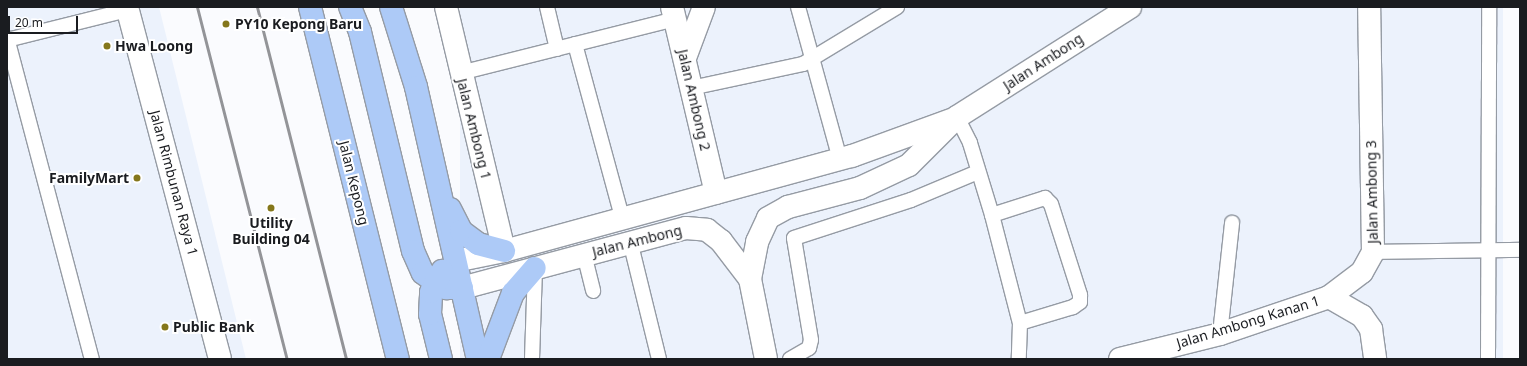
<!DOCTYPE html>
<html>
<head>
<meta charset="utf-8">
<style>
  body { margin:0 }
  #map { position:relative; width:1527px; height:366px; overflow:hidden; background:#fafbfe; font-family:"Noto Sans",sans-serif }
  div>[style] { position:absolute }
  .built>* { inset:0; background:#ecf2fc; transform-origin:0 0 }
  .roads { filter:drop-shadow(1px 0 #959ba4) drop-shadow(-1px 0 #959ba4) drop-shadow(0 1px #959ba4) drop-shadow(0 -1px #959ba4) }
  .service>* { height:14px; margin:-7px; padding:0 7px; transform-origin:7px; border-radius:7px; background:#fff }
  .minor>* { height:22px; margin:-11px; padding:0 11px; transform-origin:11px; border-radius:11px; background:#fff }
  .primary>* { height:22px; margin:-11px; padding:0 11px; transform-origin:11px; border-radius:11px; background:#adcaf7 }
  .rail>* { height:3px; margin:-1.5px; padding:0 1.5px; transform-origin:1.5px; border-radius:1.5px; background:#939498 }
  .dots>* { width:11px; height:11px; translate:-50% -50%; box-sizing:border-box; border:2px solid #fff; border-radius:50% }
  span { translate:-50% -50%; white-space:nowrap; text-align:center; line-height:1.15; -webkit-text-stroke:4px #fff; paint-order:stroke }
  .poi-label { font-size:14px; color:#1a1c20; font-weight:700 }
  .left { translate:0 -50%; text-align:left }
  .right { translate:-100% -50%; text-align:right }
  .street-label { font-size:14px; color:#1a1c20 }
  .frame { position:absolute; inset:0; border:8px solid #1a1c20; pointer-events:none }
  .scale { position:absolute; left:8px; top:16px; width:70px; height:18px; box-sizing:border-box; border:2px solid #1a1c20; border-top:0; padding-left:5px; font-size:12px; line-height:14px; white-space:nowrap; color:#1a1c20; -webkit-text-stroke:3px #fff; paint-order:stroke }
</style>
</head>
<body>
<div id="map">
  <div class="built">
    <div style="clip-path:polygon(7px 7px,159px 7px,246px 359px,7px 359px)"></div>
    <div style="left:460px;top:7px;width:1043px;height:362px"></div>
  </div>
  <div class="roads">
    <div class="service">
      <div style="left:547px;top:7px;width:43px;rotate:76.6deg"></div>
      <div style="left:798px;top:7px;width:158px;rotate:74.6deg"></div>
      <div style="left:7px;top:38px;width:332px;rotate:75.2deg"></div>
      <div style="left:7px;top:40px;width:124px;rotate:-14deg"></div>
      <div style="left:575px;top:44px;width:179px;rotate:74.8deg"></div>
      <div style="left:460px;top:73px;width:222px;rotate:-14.1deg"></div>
      <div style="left:691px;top:88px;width:115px;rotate:-12.1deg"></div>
      <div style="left:803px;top:64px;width:110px;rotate:-31.2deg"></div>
      <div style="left:957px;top:117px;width:29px;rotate:63deg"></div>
      <div style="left:970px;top:143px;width:75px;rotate:73deg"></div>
      <div style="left:992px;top:215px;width:112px;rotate:75.5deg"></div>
      <div style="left:1020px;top:323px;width:36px;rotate:92deg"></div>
      <div style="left:992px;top:215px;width:56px;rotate:-17.8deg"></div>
      <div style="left:1045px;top:198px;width:8px;rotate:45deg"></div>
      <div style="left:1051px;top:204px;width:96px;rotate:72.3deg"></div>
      <div style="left:1080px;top:295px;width:7px;rotate:90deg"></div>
      <div style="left:1080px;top:302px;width:9px;rotate:144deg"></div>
      <div style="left:1073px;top:307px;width:55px;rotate:163.2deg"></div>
      <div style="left:630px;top:241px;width:122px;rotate:76.2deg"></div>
      <div style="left:1373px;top:252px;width:147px;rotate:-0.8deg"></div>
      <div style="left:584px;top:254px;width:38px;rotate:76deg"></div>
      <div style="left:1220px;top:334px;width:112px;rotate:-83.8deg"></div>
      <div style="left:532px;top:359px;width:91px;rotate:-88.1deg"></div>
      <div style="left:790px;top:359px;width:22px;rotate:-30deg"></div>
      <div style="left:809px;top:348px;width:8px;rotate:-76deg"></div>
      <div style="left:811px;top:340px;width:103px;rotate:-99.5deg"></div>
      <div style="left:794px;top:238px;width:123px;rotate:-18deg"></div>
      <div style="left:911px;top:200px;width:73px;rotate:-22.7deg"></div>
      <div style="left:1488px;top:359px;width:352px;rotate:-89.8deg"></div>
    </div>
    <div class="minor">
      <div style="left:127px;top:7px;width:364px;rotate:75.2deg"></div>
      <div style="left:446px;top:7px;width:251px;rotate:76.6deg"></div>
      <div style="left:672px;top:7px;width:191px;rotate:76.7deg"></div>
      <div style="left:685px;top:58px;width:54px;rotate:-69.6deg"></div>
      <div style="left:455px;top:261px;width:50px;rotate:-11.5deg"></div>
      <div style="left:504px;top:251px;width:361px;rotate:-15.3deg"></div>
      <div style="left:852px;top:156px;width:105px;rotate:-20deg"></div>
      <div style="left:462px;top:288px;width:232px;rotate:-15deg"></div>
      <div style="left:686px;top:228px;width:21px;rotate:5deg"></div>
      <div style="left:707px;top:230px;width:18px;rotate:38deg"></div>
      <div style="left:721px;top:241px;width:48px;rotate:52.7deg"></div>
      <div style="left:1329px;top:297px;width:38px;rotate:30deg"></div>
      <div style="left:1362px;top:316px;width:16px;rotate:55deg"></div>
      <div style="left:1371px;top:329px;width:30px;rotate:82deg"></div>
      <div style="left:766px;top:359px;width:82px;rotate:-101.3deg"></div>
      <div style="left:750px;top:279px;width:38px;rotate:-79deg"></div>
      <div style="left:757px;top:242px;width:26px;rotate:-65deg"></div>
      <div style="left:768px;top:218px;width:23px;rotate:-29deg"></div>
      <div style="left:788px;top:207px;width:74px;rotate:-14.8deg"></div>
      <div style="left:860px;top:188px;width:54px;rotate:-25.1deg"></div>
      <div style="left:909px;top:165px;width:68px;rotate:-45deg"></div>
      <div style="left:957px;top:117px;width:205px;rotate:-32.4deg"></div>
      <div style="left:1120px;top:359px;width:103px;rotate:-14deg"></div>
      <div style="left:1220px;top:334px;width:115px;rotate:-18.7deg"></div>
      <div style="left:1329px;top:297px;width:41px;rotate:-37.1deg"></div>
      <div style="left:1362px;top:272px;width:23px;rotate:-61deg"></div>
      <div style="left:1373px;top:252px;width:245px;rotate:-90.9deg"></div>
    </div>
    <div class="primary">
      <div style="left:310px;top:7px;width:363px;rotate:76deg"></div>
      <div style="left:350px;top:7px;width:27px;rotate:68deg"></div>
      <div style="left:360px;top:32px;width:225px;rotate:76.4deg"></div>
      <div style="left:413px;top:251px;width:24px;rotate:66deg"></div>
      <div style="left:423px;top:273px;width:15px;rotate:37deg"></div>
      <div style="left:435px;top:282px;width:13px;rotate:29deg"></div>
      <div style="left:446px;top:288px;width:16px"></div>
      <div style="left:391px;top:7px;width:84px;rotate:72.6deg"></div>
      <div style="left:416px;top:87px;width:279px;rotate:77.2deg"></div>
      <div style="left:450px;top:209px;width:25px;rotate:63deg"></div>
      <div style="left:461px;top:231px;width:21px;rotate:37deg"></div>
      <div style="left:478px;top:244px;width:27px;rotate:15deg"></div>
      <div style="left:441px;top:359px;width:46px;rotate:-103.7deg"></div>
      <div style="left:430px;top:314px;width:22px;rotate:-87deg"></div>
      <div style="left:431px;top:292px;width:24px;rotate:-62deg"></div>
      <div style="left:488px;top:359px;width:71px;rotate:-69.3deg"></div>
      <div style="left:513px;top:293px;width:33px;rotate:-49deg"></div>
    </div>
  </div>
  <div class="rail">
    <div style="left:197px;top:7px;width:363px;rotate:75.7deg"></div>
    <div style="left:257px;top:7px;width:363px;rotate:75.8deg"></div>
  </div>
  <div class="dots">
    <div style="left:226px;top:24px;background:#85771b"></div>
    <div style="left:107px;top:46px;background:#85771b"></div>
    <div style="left:137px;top:178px;background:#85771b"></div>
    <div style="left:271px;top:208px;background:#85771b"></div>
    <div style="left:165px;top:327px;background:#85771b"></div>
  </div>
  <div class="poi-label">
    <span class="left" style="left:235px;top:24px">PY10 Kepong Baru</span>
    <span class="left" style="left:115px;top:46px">Hwa Loong</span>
    <span class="right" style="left:129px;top:178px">FamilyMart</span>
    <span style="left:271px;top:231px">Utility<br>Building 04</span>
    <span class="left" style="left:173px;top:327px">Public Bank</span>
  </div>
  <div class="street-label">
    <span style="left:1043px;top:62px;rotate:-33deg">Jalan Ambong</span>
    <span style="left:694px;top:100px;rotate:77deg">Jalan Ambong 2</span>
    <span style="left:474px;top:129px;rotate:76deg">Jalan Ambong 1</span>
    <span style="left:174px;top:183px;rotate:75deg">Jalan Rimbunan Raya 1</span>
    <span style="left:354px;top:183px;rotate:76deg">Jalan Kepong</span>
    <span style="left:1372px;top:192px;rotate:-91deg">Jalan Ambong 3</span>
    <span style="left:637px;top:241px;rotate:-14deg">Jalan Ambong</span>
    <span style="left:1248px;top:322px;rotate:-17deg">Jalan Ambong Kanan 1</span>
  </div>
  <div class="frame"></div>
  <div class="scale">20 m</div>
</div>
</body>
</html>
